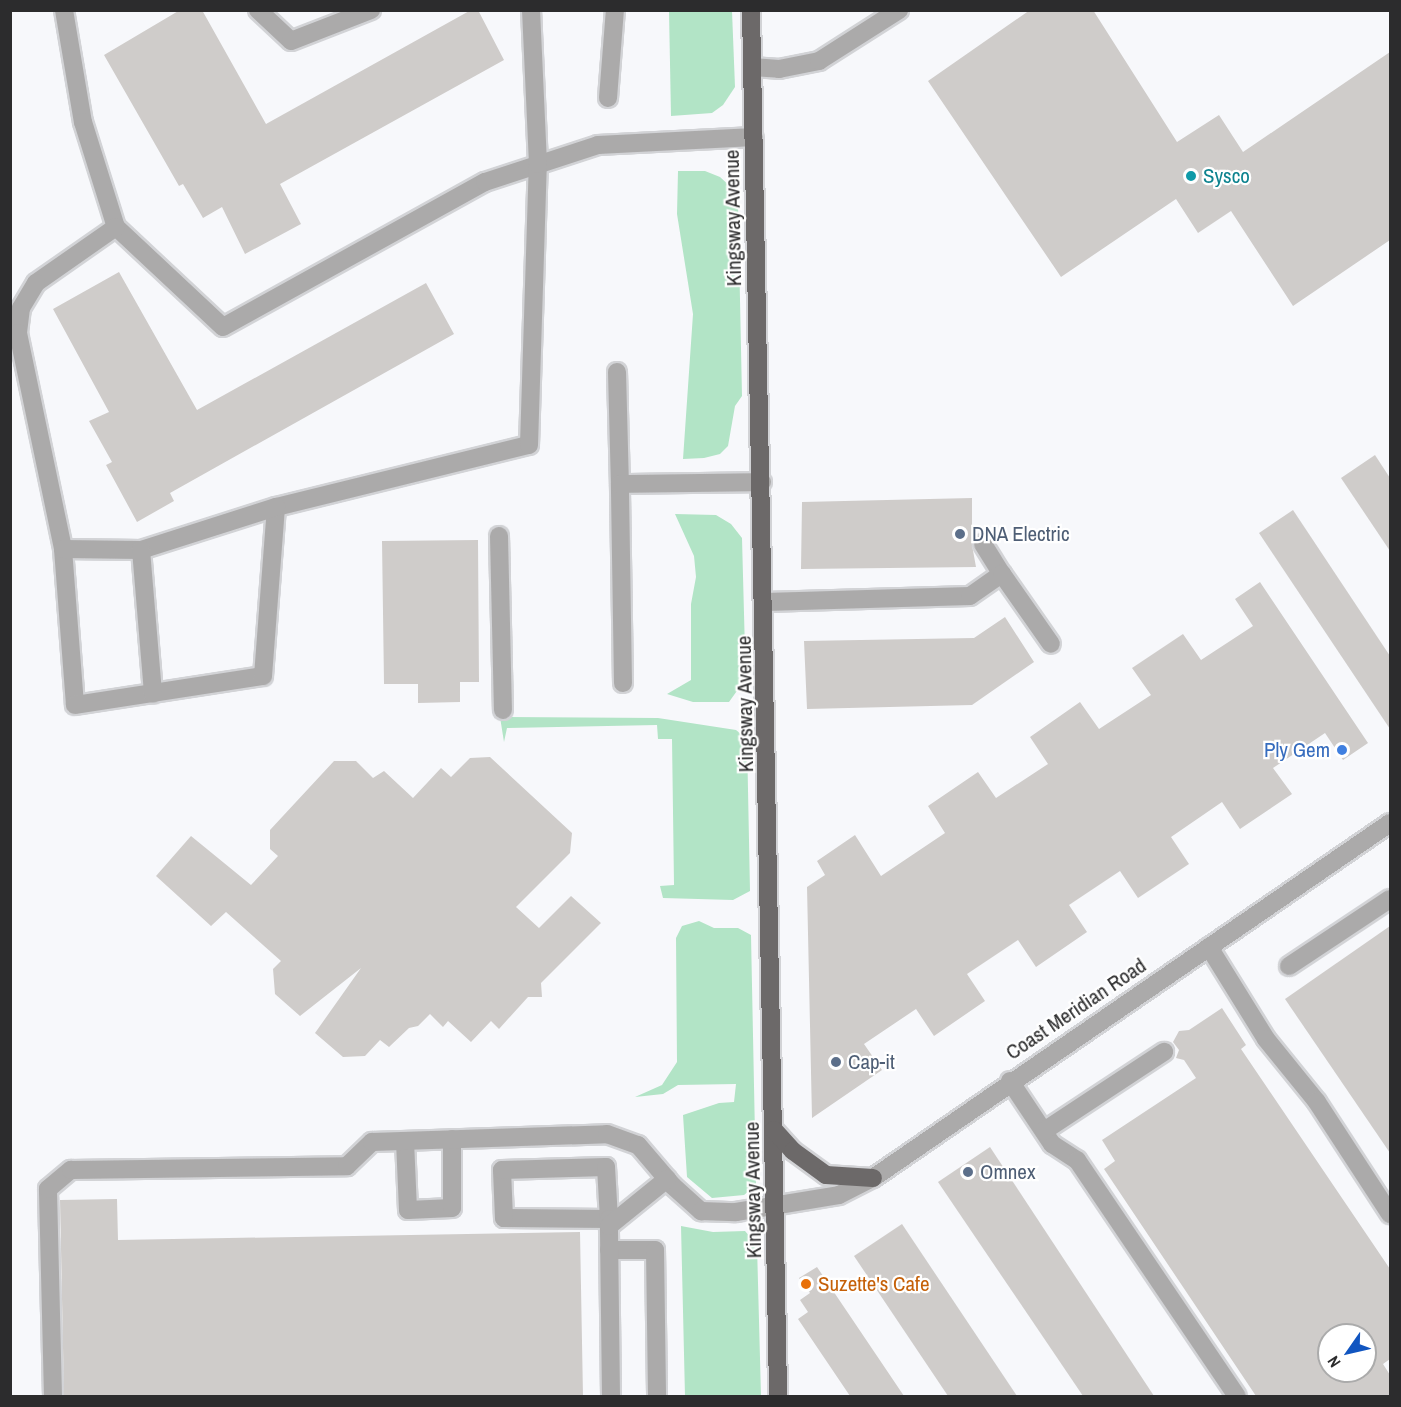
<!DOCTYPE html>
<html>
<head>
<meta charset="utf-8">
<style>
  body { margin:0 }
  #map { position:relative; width:1401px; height:1407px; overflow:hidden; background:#f7f8fb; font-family:"Archivo Narrow",sans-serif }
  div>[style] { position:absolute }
  .green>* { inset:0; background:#b2e4c6 }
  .building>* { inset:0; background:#cfccca }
  .roads { filter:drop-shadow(2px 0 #d2d3d6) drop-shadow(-2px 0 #d2d3d6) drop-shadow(0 2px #d2d3d6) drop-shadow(0 -2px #d2d3d6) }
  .minor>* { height:18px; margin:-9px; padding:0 9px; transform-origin:9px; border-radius:9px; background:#abaaaa }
  .major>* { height:18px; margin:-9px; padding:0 9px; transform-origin:9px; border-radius:9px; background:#6c6969 }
  .dots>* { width:16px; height:16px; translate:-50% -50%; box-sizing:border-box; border:3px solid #fff; border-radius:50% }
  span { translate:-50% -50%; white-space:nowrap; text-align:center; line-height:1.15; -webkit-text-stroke:4.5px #fff; paint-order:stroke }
  .culture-label { font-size:21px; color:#0d838f }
  .left { translate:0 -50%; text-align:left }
  .street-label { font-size:21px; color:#2c2c2d }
  .service-label { font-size:21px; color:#4e5e75 }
  .shop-label { font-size:21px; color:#366cbe }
  .right { translate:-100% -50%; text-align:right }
  .food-label { font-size:21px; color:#c56008 }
  .frame { position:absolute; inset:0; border:12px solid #2c2c2d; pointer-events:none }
  .north { position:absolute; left:1317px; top:1323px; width:60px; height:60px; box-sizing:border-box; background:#fff; border:2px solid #ababab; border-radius:50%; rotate:236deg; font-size:16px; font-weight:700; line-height:24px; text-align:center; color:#2c2c2d }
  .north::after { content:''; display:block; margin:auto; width:21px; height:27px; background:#1155c0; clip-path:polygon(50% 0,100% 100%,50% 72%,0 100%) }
</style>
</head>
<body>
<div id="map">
  <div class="green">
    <div style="clip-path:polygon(669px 11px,732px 11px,735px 87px,723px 105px,712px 113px,671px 116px)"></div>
    <div style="clip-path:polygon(678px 171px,705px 171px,720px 177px,732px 188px,738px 203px,742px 396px,735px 406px,728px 446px,720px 454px,704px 458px,683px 459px,693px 314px,677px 214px)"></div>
    <div style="clip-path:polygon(675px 514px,716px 515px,731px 524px,742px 538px,745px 651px,740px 664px,739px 688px,729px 702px,693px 702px,667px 694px,691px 680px,691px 604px,696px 577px,694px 556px)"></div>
    <div style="clip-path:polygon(500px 717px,658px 718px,736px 730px,747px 739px,750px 891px,733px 900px,663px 898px,660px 886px,674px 885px,672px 739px,658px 739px,657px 725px,507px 728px,504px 742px)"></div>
    <div style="clip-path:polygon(699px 921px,714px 928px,738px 928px,751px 935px,756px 1185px,744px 1195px,712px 1198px,687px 1177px,683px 1115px,719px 1103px,734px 1102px,736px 1084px,678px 1085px,663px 1094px,635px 1097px,662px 1085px,677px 1062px,676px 938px,682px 926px)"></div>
    <div style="clip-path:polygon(681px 1226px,713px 1232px,745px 1231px,757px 1245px,761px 1396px,685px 1396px)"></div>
  </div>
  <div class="building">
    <div style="clip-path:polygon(180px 10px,202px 10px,266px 124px,471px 10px,478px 10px,504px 60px,280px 184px,301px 224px,245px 254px,222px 207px,203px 218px,183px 184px,179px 186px,104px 55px)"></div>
    <div style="clip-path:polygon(1030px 10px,1093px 10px,1177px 142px,1219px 115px,1243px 152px,1390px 52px,1390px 240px,1293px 306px,1231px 211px,1198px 233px,1176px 199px,1061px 277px,928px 81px)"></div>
    <div style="clip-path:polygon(119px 272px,197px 410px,426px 283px,454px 334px,170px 493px,174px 501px,137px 522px,106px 465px,112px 462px,89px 421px,109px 412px,53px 309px)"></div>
    <div style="clip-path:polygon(1375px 455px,1390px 478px,1390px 551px,1341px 478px)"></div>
    <div style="clip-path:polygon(972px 498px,972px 545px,976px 567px,801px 569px,802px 502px)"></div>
    <div style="clip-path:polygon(1293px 510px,1390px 656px,1390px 729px,1259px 533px)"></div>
    <div style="clip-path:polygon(478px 540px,479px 682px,460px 682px,460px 702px,418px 703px,418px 684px,384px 684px,382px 541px)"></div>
    <div style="clip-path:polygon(1260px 582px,1368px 743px,1343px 760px,1325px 733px,1273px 768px,1292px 794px,1240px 829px,1222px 802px,1171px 837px,1189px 864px,1138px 898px,1120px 871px,1069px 905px,1087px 932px,1036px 967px,1018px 940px,967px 974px,985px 1001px,934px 1036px,916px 1009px,864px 1044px,882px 1070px,812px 1118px,807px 887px,825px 875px,817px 861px,855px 835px,881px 876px,945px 833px,928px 806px,978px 772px,996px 798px,1048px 764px,1030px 737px,1080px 702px,1099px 729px,1151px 695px,1132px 668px,1183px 634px,1201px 660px,1253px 626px,1235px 599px)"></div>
    <div style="clip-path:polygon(1005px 617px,1034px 662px,972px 705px,807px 709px,804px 641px,974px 638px)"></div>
    <div style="clip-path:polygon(490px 757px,572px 833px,570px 853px,516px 907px,539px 928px,571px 896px,601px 923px,541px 983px,542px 997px,528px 997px,499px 1029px,491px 1021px,471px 1042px,448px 1021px,443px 1027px,430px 1014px,418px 1026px,409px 1028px,389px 1047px,380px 1040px,365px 1056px,343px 1057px,315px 1033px,361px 968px,300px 1016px,275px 994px,273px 969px,281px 961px,226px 912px,211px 926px,156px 876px,191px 836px,251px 885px,278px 856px,270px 849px,270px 830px,334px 761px,356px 761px,373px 778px,384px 771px,413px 798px,441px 768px,451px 777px,470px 758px)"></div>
    <div style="clip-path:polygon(1390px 926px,1390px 1153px,1285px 999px)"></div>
    <div style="clip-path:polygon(evenodd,1222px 1008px,1246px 1045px,1241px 1049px,1390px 1269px,1390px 1359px,1383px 1364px,1390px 1375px,1390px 1396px,1256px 1396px,1104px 1169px,1115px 1161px,1102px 1140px,1196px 1078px,1184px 1060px,1176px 1058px,1179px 1050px,1173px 1042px,1179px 1031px,1189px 1030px,1222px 1008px,1329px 1335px,1365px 1335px,1365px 1371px,1329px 1371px,1329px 1335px)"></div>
    <div style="clip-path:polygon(990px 1147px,1154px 1396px,1083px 1396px,938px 1182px)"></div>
    <div style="clip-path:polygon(117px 1199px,118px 1240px,580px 1232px,583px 1396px,64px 1396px,60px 1200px)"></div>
    <div style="clip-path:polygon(902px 1224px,1017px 1396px,948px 1396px,854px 1256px)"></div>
    <div style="clip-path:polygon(817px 1267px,904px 1396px,850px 1396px,798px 1319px,808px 1312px,800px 1300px,810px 1293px,799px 1278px)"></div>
  </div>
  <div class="roads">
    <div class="minor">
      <div style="left:64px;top:10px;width:114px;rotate:80.4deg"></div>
      <div style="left:83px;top:122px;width:110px;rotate:72.6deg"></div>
      <div style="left:116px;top:227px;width:146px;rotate:43.1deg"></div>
      <div style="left:223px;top:327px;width:299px;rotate:-29deg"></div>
      <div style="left:485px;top:182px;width:119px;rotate:-18.1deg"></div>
      <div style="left:598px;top:145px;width:156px;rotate:-2.9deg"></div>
      <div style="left:258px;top:10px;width:45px;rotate:43.2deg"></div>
      <div style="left:291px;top:41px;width:86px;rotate:-21.2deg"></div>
      <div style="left:752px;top:67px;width:27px;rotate:4deg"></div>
      <div style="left:779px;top:69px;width:41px;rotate:-11.3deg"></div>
      <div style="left:819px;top:61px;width:95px;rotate:-32.5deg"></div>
      <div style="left:608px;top:98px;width:88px;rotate:-85.5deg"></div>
      <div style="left:116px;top:227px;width:98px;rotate:145deg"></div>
      <div style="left:36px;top:283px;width:29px;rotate:121deg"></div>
      <div style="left:21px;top:308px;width:25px;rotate:97deg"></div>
      <div style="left:18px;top:333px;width:221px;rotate:78.2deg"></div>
      <div style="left:63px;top:549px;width:156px;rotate:85.6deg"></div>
      <div style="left:75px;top:705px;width:190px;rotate:-8.8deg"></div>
      <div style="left:263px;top:676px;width:169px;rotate:-85.6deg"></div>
      <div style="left:276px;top:507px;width:260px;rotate:-13.8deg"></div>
      <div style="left:529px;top:445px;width:281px;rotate:-88.2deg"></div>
      <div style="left:538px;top:164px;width:154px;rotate:-92.6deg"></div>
      <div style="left:617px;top:372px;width:112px;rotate:88.5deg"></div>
      <div style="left:499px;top:536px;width:174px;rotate:88.7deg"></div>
      <div style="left:983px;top:544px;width:36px;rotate:58deg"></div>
      <div style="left:63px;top:549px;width:78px;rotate:0.7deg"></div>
      <div style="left:141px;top:550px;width:142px;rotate:-17.7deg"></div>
      <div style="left:141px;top:550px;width:144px;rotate:85.2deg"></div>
      <div style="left:765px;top:602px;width:205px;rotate:-1.7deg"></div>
      <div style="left:970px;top:596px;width:39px;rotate:-35deg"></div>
      <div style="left:1002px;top:574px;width:85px;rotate:55deg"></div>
      <div style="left:623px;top:683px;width:199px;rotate:-90.9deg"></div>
      <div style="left:620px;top:484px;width:142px;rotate:-0.8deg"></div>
      <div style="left:1209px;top:947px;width:108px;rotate:58.2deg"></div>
      <div style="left:1266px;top:1039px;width:81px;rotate:51deg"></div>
      <div style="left:1317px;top:1102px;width:134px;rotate:56.9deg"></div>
      <div style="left:1289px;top:966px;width:121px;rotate:-33.6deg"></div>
      <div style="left:1010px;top:1081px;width:76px;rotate:56.3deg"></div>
      <div style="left:1052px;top:1144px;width:30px;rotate:33deg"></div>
      <div style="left:1077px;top:1160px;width:285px;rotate:55.9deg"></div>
      <div style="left:1044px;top:1131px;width:144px;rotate:-33.4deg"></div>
      <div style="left:405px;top:1141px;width:69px;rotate:87.5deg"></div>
      <div style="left:408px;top:1210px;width:44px;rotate:-2.6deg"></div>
      <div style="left:452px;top:1208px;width:69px;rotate:-90deg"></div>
      <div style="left:609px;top:1219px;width:105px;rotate:-179.5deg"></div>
      <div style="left:504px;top:1218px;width:48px;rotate:-92.4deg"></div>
      <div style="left:502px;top:1170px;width:104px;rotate:-1.7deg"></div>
      <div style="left:606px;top:1167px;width:52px;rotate:86.7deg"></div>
      <div style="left:609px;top:1219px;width:7px;rotate:90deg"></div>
      <div style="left:609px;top:1250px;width:46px"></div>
      <div style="left:655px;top:1250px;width:146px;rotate:89.2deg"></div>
      <div style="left:53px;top:1396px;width:207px;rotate:-91.4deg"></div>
      <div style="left:48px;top:1189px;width:30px;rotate:-40deg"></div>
      <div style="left:71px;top:1170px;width:276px;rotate:-0.8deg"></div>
      <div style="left:347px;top:1166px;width:35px;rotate:-44deg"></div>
      <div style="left:372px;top:1142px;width:235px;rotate:-1.9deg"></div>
      <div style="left:607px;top:1134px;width:33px;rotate:20deg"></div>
      <div style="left:638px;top:1145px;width:54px;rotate:49.5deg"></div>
      <div style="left:673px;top:1186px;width:38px;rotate:42deg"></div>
      <div style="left:701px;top:1211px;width:35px;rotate:2deg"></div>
      <div style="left:736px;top:1212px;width:104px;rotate:-9.4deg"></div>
      <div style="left:839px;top:1195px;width:38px;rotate:-27deg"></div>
      <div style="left:873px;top:1178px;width:627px;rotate:-34.48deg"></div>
      <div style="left:611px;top:1396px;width:170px;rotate:-90.7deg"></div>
      <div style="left:609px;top:1226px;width:75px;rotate:-39deg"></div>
    </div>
    <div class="major">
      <div style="left:751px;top:10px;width:1386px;rotate:88.88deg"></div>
      <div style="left:774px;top:1130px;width:28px;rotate:48deg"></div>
      <div style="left:793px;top:1151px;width:41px;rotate:36deg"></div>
      <div style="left:826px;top:1175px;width:47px;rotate:3.7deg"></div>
    </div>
  </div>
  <div class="dots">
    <div style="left:1191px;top:176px;background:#0f9aa8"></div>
    <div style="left:960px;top:534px;background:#5c6f8a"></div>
    <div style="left:1342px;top:750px;background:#3f7fe0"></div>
    <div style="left:836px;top:1062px;background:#5c6f8a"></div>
    <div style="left:968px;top:1172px;background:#5c6f8a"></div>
    <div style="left:806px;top:1284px;background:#e8710a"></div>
  </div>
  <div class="culture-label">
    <span class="left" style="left:1203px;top:176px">Sysco</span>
  </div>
  <div class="street-label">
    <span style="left:733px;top:218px;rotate:-91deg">Kingsway Avenue</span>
    <span style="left:745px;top:704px;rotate:-91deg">Kingsway Avenue</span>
    <span style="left:1076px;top:1009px;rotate:-34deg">Coast Meridian Road</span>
    <span style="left:753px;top:1190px;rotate:-91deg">Kingsway Avenue</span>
  </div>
  <div class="service-label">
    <span class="left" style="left:972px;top:534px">DNA Electric</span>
    <span class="left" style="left:848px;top:1062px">Cap-it</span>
    <span class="left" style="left:980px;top:1172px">Omnex</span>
  </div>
  <div class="shop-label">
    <span class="right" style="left:1330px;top:750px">Ply Gem</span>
  </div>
  <div class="food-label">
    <span class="left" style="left:818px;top:1284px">Suzette's Cafe</span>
  </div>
  <div class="frame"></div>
  <div class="north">N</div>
</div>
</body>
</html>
